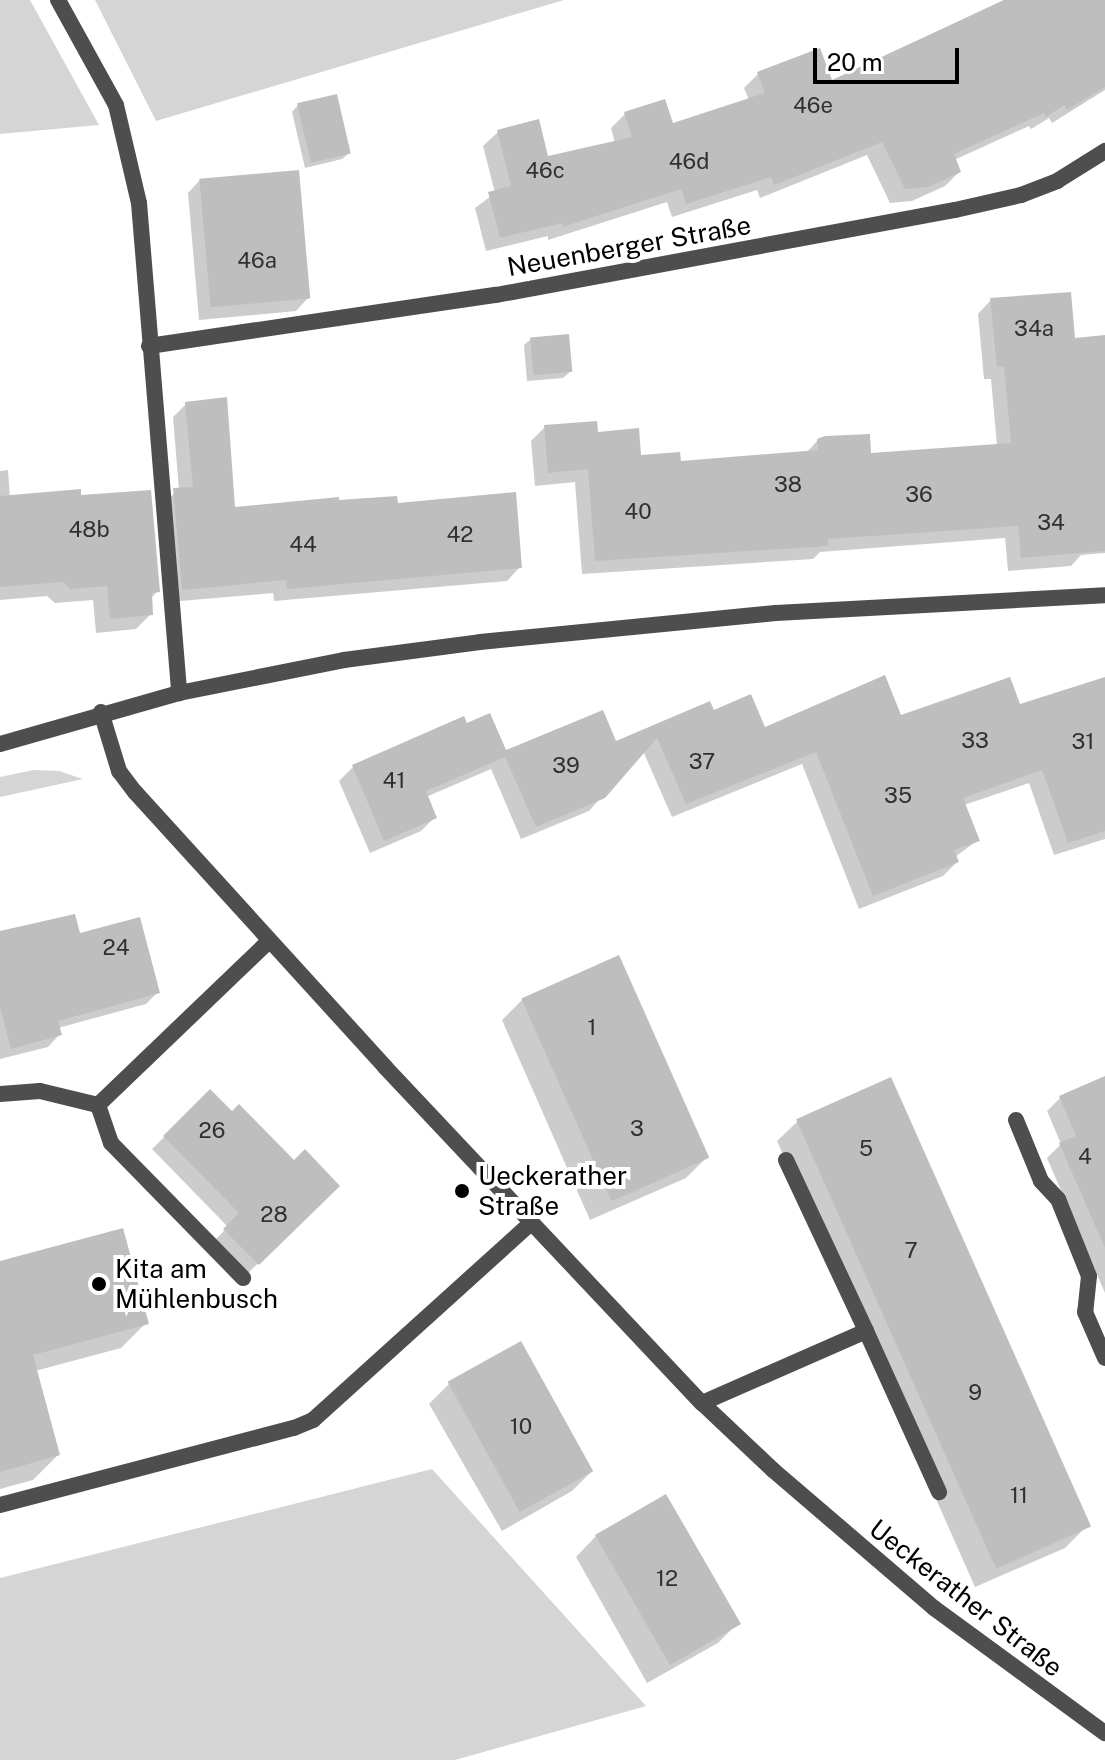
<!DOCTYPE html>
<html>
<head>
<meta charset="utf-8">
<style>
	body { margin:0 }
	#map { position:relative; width:1105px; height:1760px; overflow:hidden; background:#fff; font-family:"Public Sans",sans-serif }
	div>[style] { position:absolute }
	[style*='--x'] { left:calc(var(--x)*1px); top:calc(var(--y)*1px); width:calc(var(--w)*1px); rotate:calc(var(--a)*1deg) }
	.green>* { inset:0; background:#d5d5d5 }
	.shadow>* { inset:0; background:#0003 }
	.building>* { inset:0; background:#bebebe; transform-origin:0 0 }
	.service>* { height:16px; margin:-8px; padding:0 8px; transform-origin:8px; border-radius:8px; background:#4e4e4e }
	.minor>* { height:16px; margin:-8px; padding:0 8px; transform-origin:8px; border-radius:8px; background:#4e4e4e }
	.tertiary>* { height:16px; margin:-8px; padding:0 8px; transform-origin:8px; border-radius:8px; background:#4e4e4e }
	.dots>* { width:22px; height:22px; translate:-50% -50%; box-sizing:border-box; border:4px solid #fff; border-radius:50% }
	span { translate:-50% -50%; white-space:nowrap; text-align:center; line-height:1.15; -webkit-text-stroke:8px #fff; paint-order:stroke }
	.number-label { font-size:22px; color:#303030 }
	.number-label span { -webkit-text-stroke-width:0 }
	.street-label { font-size:26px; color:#000 }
	.poi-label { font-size:26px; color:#000 }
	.left { translate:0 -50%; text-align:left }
	.scale { position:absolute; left:813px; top:48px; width:146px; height:36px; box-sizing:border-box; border:4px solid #000; border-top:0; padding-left:10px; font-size:24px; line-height:28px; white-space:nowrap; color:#000; -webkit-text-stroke:6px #fff; paint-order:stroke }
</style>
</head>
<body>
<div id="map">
	<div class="green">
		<div style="clip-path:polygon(0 0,30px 0,99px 125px,0 134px)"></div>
		<div style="clip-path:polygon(95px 0,564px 0,156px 121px)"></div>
		<div style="clip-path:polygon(34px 770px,59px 771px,83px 779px,0 797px,0 777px)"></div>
		<div style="clip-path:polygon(432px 1469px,646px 1706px,455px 1760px,0 1760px,0 1578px)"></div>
	</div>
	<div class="shadow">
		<div style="clip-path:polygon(1004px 0,1105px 0,1105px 90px,1052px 123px,1049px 118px,1031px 129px,1029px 126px,954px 160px,959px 172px,945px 186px,912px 201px,890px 203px,867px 155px,760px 198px,757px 190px,672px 217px,667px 202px,548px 240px,548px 236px,486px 251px,475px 208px,495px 193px,483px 146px,498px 132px,547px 159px,615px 143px,611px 128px,625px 114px,671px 126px,749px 100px,744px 88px,758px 74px,831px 82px)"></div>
		<div style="clip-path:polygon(298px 105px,349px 153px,342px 159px,305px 168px,292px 112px)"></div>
		<div style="clip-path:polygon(200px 180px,308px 298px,296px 311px,199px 320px,188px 193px)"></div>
		<div style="clip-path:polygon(991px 300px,1073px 340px,1105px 337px,1105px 553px,1081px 555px,1071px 566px,1008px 571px,1005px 538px,820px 552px,813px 559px,582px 574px,575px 482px,535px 486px,531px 441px,545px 427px,596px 434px,640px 457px,679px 463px,806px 453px,818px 440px,869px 455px,997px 446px,991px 379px,984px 379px,978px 314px)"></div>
		<div style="clip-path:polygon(531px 339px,570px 372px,563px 378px,527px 381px,524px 345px)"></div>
		<div style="clip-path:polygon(186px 404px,233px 509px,337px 502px,396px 505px,520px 567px,507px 581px,274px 601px,273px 593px,169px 602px,161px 504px,179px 490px,173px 417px)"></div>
		<div style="clip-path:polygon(8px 470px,10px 497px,80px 498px,158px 591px,150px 599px,151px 614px,136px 629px,96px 633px,93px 600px,55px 603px,47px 596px,0 600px,0 471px)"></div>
		<div style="clip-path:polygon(1105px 679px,1105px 839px,1054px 855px,1029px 783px,964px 805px,978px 840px,955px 857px,957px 862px,943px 876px,859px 909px,802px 764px,672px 817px,643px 751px,589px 811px,521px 839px,491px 769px,426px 797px,435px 817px,421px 831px,370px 853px,339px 781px,353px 767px,463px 719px,466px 726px,505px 753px,615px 744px,713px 712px,764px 729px,1018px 706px)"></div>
		<div style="clip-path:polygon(0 933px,79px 936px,158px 992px,146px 1004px,58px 1028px,60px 1034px,48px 1047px,0 1059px)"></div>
		<div style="clip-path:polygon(522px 1000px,706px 1158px,686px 1178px,590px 1220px,502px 1020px)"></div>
		<div style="clip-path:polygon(1105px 1078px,1105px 1293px,1047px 1158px,1061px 1144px,1047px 1111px,1060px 1098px)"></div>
		<div style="clip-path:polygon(210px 1092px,232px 1114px,294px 1163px,338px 1186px,245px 1276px,212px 1243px,228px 1227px,152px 1149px)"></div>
		<div style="clip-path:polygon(798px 1121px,1086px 1527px,1065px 1548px,975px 1587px,777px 1141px)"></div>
		<div style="clip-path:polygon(0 1263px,146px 1323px,121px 1348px,35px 1371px,58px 1455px,33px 1480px,0 1489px)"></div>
		<div style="clip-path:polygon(449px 1384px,592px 1471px,572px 1491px,502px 1531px,429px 1404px)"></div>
		<div style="clip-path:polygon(596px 1536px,738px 1623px,718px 1643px,647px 1683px,576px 1557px)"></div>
	</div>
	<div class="building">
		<div style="clip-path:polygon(1004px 0,1105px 0,1105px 87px,1067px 110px,1064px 105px,1046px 117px,1044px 113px,954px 154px,961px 172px,928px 187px,905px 189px,882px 142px,774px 185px,771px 177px,686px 204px,681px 189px,562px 227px,562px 223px,500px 238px,488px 192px,511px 186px,497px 130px,539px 119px,548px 156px,632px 137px,624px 112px,665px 99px,673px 123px,765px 93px,757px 72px,820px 48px,832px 80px)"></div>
		<div style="left:337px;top:94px;width:61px;height:41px;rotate:77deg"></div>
		<div style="left:299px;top:170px;width:129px;height:100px;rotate:85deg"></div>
		<div style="clip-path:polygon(1071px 292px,1075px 338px,1105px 335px,1105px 551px,1021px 558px,1018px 526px,828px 539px,828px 546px,595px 561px,588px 469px,548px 473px,544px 425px,597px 421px,598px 432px,639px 428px,641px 455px,680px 452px,681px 461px,818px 450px,817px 439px,825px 436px,870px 434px,871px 453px,1011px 443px,1004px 366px,997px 367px,990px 298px)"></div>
		<div style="left:569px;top:334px;width:38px;height:39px;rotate:85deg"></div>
		<div style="clip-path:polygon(227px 397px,235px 507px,339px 497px,339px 500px,397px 496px,398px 503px,516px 492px,522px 568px,287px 589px,286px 580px,182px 590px,173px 488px,193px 487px,185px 402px)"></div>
		<div style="clip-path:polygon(81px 489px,81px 495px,151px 490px,160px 592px,152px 593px,153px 615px,110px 619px,107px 586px,70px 589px,63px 582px,0 587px,0 496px)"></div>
		<div style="clip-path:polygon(885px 675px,901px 715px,1010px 677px,1020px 704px,1105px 677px,1105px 831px,1068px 843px,1042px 770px,963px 798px,980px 841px,954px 850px,959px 862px,873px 896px,816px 752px,686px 804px,657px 738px,605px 798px,536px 827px,505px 757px,426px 791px,437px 818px,384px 841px,352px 765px,464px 716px,467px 723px,490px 713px,506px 750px,603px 710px,616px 741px,710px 701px,714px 710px,751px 694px,765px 727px)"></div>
		<div style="clip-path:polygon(75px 914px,80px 933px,140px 917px,160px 993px,58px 1021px,62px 1035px,11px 1049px,0 1007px,0 931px)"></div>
		<div style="left:619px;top:955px;width:222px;height:107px;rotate:66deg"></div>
		<div style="clip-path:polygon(1105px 1076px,1105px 1248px,1059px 1143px,1076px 1136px,1059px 1096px)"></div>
		<div style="left:891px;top:1077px;width:492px;height:104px;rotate:66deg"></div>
		<div style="clip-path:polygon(210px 1089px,232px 1111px,239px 1104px,294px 1160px,305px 1149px,340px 1186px,259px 1265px,223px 1229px,239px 1213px,163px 1136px)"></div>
		<div style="clip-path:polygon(123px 1228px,149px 1324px,33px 1355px,60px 1455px,0 1472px,0 1261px)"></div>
		<div style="left:521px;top:1341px;width:149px;height:84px;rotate:61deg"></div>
		<div style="left:666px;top:1494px;width:150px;height:82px;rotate:60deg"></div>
	</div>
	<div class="service">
		<div style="--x:786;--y:1160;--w:189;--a:64.9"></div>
		<div style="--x:702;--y:1403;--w:179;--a:-23.7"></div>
		<div style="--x:866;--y:1331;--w:177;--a:65.6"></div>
		<div style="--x:0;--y:1505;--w:304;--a:-14.7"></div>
		<div style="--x:294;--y:1428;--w:21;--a:-23"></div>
		<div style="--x:313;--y:1420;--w:294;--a:-42.1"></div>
	</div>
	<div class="minor">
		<div style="--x:58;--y:0;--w:120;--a:61.1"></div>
		<div style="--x:116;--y:105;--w:101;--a:76.8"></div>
		<div style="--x:139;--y:203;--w:492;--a:85.3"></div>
		<div style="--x:149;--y:346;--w:351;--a:-8.4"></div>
		<div style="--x:496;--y:295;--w:467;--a:-10.5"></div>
		<div style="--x:955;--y:210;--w:68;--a:-12.8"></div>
		<div style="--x:1021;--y:195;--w:39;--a:-21"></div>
		<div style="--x:1057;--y:181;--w:57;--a:-32"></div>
		<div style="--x:0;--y:1094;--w:40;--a:-4.3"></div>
		<div style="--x:40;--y:1091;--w:60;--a:13.6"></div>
		<div style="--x:98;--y:1105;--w:237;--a:-43.8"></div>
		<div style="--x:98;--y:1105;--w:40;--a:71.1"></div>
		<div style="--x:111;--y:1143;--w:189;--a:45.6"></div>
		<div style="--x:1016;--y:1120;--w:66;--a:67.7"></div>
		<div style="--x:1041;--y:1181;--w:25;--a:47"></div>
		<div style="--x:1058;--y:1199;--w:83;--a:68.1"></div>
		<div style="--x:1089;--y:1276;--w:36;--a:96"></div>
		<div style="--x:1085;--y:1312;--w:50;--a:66.5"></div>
	</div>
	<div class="tertiary">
		<div style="--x:101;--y:712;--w:62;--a:73"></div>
		<div style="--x:119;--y:771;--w:26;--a:53"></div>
		<div style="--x:135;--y:792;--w:372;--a:47.7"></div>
		<div style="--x:385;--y:1067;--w:462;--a:46.7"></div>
		<div style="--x:702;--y:1403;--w:98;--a:43.3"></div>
		<div style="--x:773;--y:1470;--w:212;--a:40.6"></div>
		<div style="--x:934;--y:1608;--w:212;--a:36.2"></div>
		<div style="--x:0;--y:744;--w:186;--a:-15.9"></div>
		<div style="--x:179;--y:693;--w:168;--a:-11.3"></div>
		<div style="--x:344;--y:660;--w:137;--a:-7.5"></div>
		<div style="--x:480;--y:642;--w:297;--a:-5.6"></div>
		<div style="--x:776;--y:613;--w:329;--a:-3.1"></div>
	</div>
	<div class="dots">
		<div style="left:462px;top:1191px;background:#000"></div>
		<div style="left:99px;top:1284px;background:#000"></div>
	</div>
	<div class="number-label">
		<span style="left:813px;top:106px">46e</span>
		<span style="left:689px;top:162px">46d</span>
		<span style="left:545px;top:171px">46c</span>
		<span style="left:257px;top:261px">46a</span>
		<span style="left:1034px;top:329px">34a</span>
		<span style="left:788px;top:485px">38</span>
		<span style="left:919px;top:495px">36</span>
		<span style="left:638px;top:512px">40</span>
		<span style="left:1051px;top:523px">34</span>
		<span style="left:89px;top:530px">48b</span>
		<span style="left:460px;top:535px">42</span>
		<span style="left:303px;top:545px">44</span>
		<span style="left:975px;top:741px">33</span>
		<span style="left:1083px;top:742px">31</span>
		<span style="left:702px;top:762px">37</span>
		<span style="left:566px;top:766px">39</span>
		<span style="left:394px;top:781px">41</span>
		<span style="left:898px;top:796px">35</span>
		<span style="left:116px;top:948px">24</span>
		<span style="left:592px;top:1028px">1</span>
		<span style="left:637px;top:1129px">3</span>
		<span style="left:212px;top:1131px">26</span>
		<span style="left:866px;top:1149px">5</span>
		<span style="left:1085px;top:1157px">4</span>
		<span style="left:274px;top:1215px">28</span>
		<span style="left:911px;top:1251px">7</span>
		<span style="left:975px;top:1393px">9</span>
		<span style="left:521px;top:1427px">10</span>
		<span style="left:1019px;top:1496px">11</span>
		<span style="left:667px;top:1579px">12</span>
	</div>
	<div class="street-label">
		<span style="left:629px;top:246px;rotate:-10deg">Neuenberger Straße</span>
		<span style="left:966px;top:1598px;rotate:38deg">Ueckerather Straße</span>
	</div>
	<div class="poi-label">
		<span class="left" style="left:478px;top:1191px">Ueckerather<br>Straße</span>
		<span class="left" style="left:115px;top:1284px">Kita am<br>Mühlenbusch</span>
	</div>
	<div class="scale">20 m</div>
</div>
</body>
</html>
